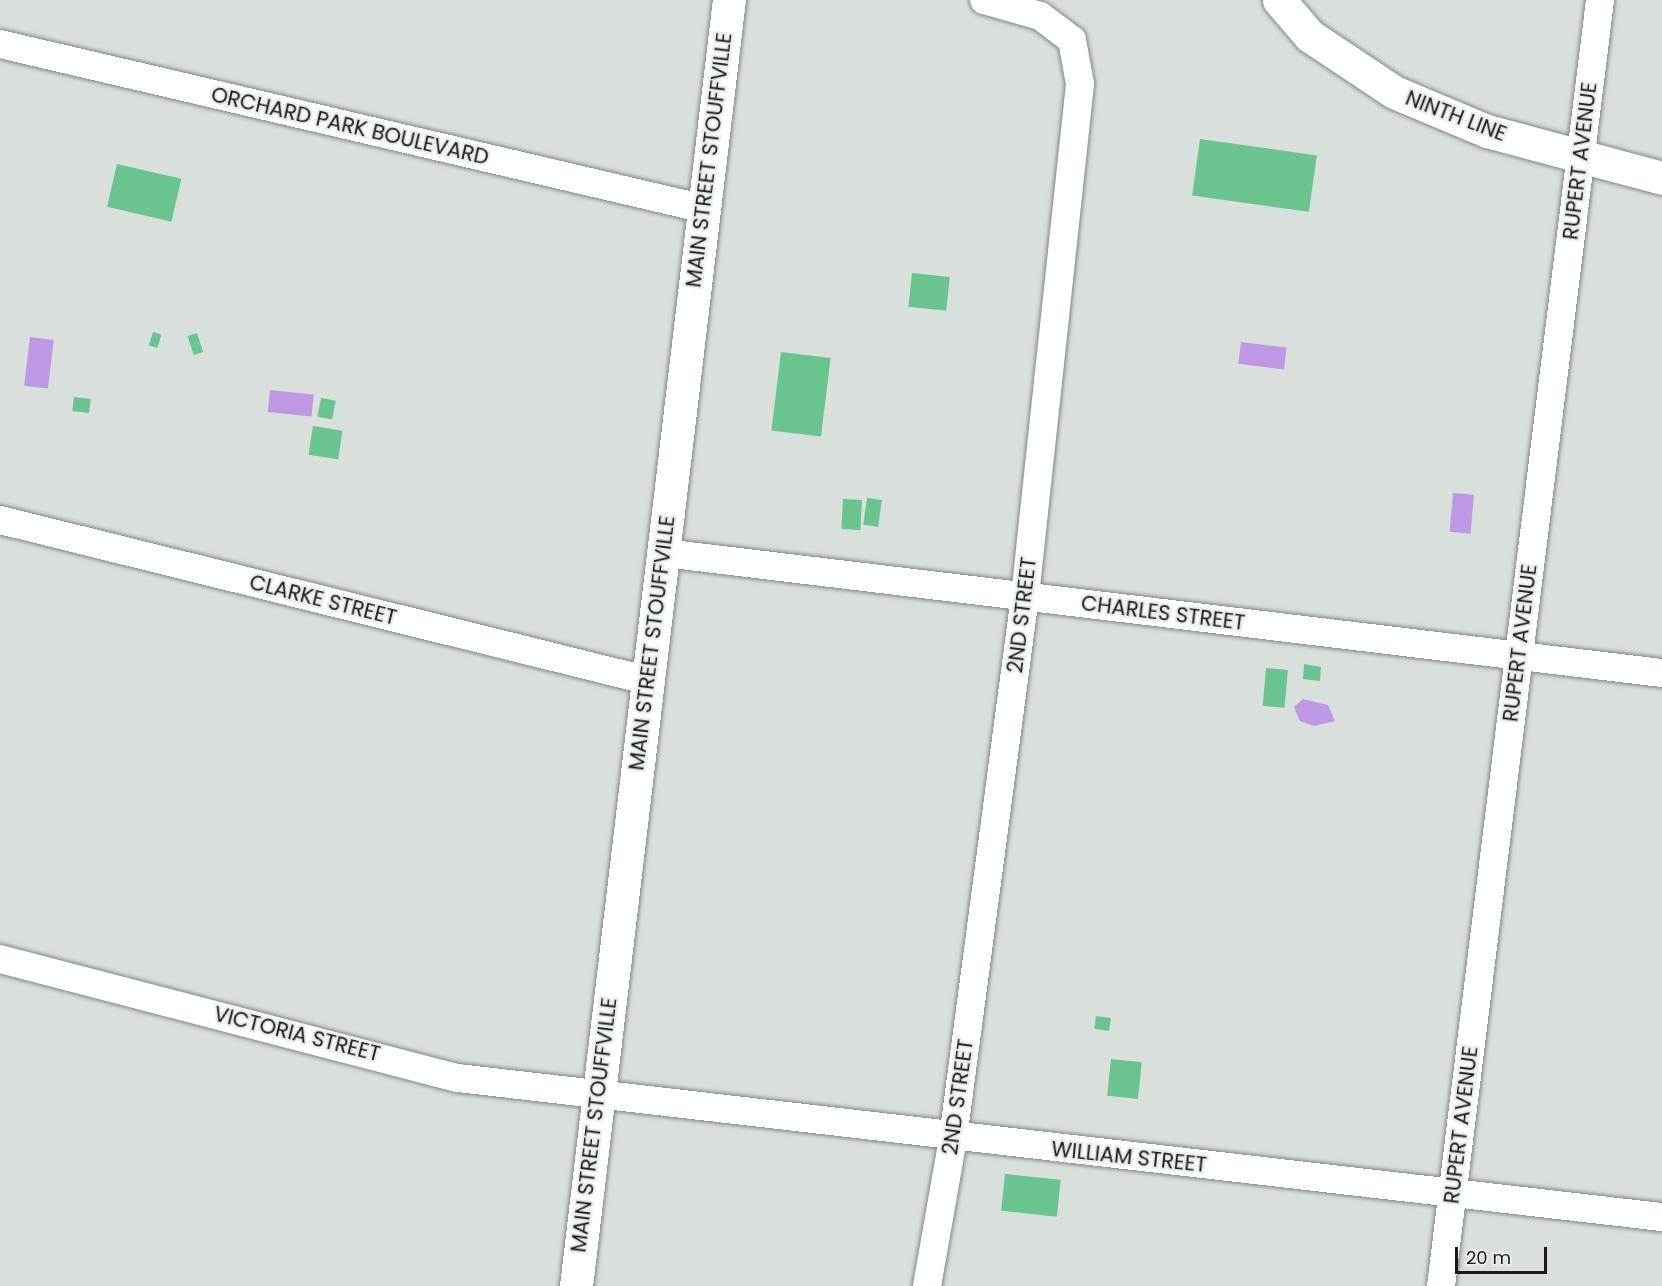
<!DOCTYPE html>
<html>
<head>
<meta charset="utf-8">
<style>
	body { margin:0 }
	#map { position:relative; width:1662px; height:1286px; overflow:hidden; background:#d9e0dc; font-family:Poppins,sans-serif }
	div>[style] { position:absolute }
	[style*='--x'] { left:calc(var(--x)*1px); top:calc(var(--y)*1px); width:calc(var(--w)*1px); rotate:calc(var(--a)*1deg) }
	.water>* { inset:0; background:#bf98e5; transform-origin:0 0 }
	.building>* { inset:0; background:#69c490; transform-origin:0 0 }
	.roads { filter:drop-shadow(0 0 2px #818783) drop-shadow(0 0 2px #818783) }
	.street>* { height:28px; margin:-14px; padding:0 14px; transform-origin:14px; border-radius:14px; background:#fff }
	.secondary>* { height:33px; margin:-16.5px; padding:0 16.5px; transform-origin:16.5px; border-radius:16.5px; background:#fff }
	span { translate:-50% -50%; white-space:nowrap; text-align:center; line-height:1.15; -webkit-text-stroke:4.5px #e7ede9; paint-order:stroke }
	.street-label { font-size:21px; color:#191b1a }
	.scale { position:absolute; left:1455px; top:1247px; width:92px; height:27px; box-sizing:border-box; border:3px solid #191b1a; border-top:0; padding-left:8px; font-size:18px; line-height:21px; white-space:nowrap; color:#191b1a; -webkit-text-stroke:4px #e7ede9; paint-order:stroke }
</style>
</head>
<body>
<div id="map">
	<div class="water">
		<div style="left:30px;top:337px;width:24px;height:49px;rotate:7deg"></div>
		<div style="left:1241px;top:342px;width:46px;height:22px;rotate:7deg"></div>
		<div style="left:270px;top:390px;width:44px;height:22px;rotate:6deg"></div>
		<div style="left:1453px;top:493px;width:21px;height:39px;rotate:5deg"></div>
		<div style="clip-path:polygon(1303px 699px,1328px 705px,1335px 721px,1314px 726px,1300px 721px,1294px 707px)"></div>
	</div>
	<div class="building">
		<div style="left:1200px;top:139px;width:118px;height:57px;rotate:8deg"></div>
		<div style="left:117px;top:164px;width:66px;height:44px;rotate:13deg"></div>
		<div style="left:912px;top:273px;width:38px;height:34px;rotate:6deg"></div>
		<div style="left:153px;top:332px;width:9px;height:14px;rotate:18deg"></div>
		<div style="left:197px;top:333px;width:20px;height:10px;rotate:72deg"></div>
		<div style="left:781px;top:352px;width:50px;height:79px;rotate:7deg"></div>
		<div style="left:74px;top:397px;width:17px;height:14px;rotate:7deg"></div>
		<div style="left:321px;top:398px;width:15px;height:19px;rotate:11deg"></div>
		<div style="left:313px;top:426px;width:30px;height:29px;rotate:9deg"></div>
		<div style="left:867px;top:498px;width:15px;height:27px;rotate:8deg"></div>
		<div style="left:843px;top:499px;width:19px;height:30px;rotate:3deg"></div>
		<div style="clip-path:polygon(1304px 664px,1321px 667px,1320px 681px,1303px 679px)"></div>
		<div style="left:1266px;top:668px;width:22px;height:38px;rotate:5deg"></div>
		<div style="left:1096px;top:1016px;width:15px;height:13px;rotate:8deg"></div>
		<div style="left:1111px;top:1059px;width:31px;height:37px;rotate:6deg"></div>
		<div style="left:1005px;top:1174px;width:56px;height:37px;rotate:6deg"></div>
	</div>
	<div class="roads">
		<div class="street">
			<div style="--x:0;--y:44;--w:720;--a:13.17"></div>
			<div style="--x:0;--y:520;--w:666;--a:13.91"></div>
			<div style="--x:664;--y:553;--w:1005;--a:6.86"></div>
			<div style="--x:0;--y:959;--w:473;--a:14.6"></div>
			<div style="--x:458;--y:1078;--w:1212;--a:6.59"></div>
			<div style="--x:927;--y:1286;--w:150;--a:-80"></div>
			<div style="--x:953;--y:1138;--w:547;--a:-82.43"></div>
			<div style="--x:1025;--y:596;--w:515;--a:-83.87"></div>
			<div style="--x:1080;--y:84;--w:45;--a:-100.3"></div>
			<div style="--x:1072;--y:40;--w:40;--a:-143"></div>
			<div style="--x:1040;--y:16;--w:58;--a:-164.1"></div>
			<div style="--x:1441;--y:1286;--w:1296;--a:-82.95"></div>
		</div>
		<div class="secondary">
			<div style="--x:1279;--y:0;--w:48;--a:49.3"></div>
			<div style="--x:1310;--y:36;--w:101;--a:33.7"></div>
			<div style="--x:1394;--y:92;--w:101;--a:22.8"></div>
			<div style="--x:1487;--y:131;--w:181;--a:15"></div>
			<div style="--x:576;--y:1286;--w:1295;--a:-83.22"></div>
		</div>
	</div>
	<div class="street-label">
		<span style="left:1456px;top:116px;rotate:21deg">NINTH LINE</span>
		<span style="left:350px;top:126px;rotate:13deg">ORCHARD PARK BOULEVARD</span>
		<span style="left:709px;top:160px;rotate:-83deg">MAIN STREET STOUFFVILLE</span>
		<span style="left:1580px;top:161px;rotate:-83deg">RUPERT AVENUE</span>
		<span style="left:323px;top:600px;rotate:14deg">CLARKE STREET</span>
		<span style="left:1163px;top:613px;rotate:7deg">CHARLES STREET</span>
		<span style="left:1022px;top:615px;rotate:-83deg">2ND STREET</span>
		<span style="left:652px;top:643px;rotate:-83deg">MAIN STREET STOUFFVILLE</span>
		<span style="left:1520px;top:643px;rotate:-83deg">RUPERT AVENUE</span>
		<span style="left:297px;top:1034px;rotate:14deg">VICTORIA STREET</span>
		<span style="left:958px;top:1097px;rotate:-82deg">2ND STREET</span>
		<span style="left:594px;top:1125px;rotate:-83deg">MAIN STREET STOUFFVILLE</span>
		<span style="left:1461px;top:1125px;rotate:-83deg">RUPERT AVENUE</span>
		<span style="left:1129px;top:1157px;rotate:6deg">WILLIAM STREET</span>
	</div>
	<div class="scale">20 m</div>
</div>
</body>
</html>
